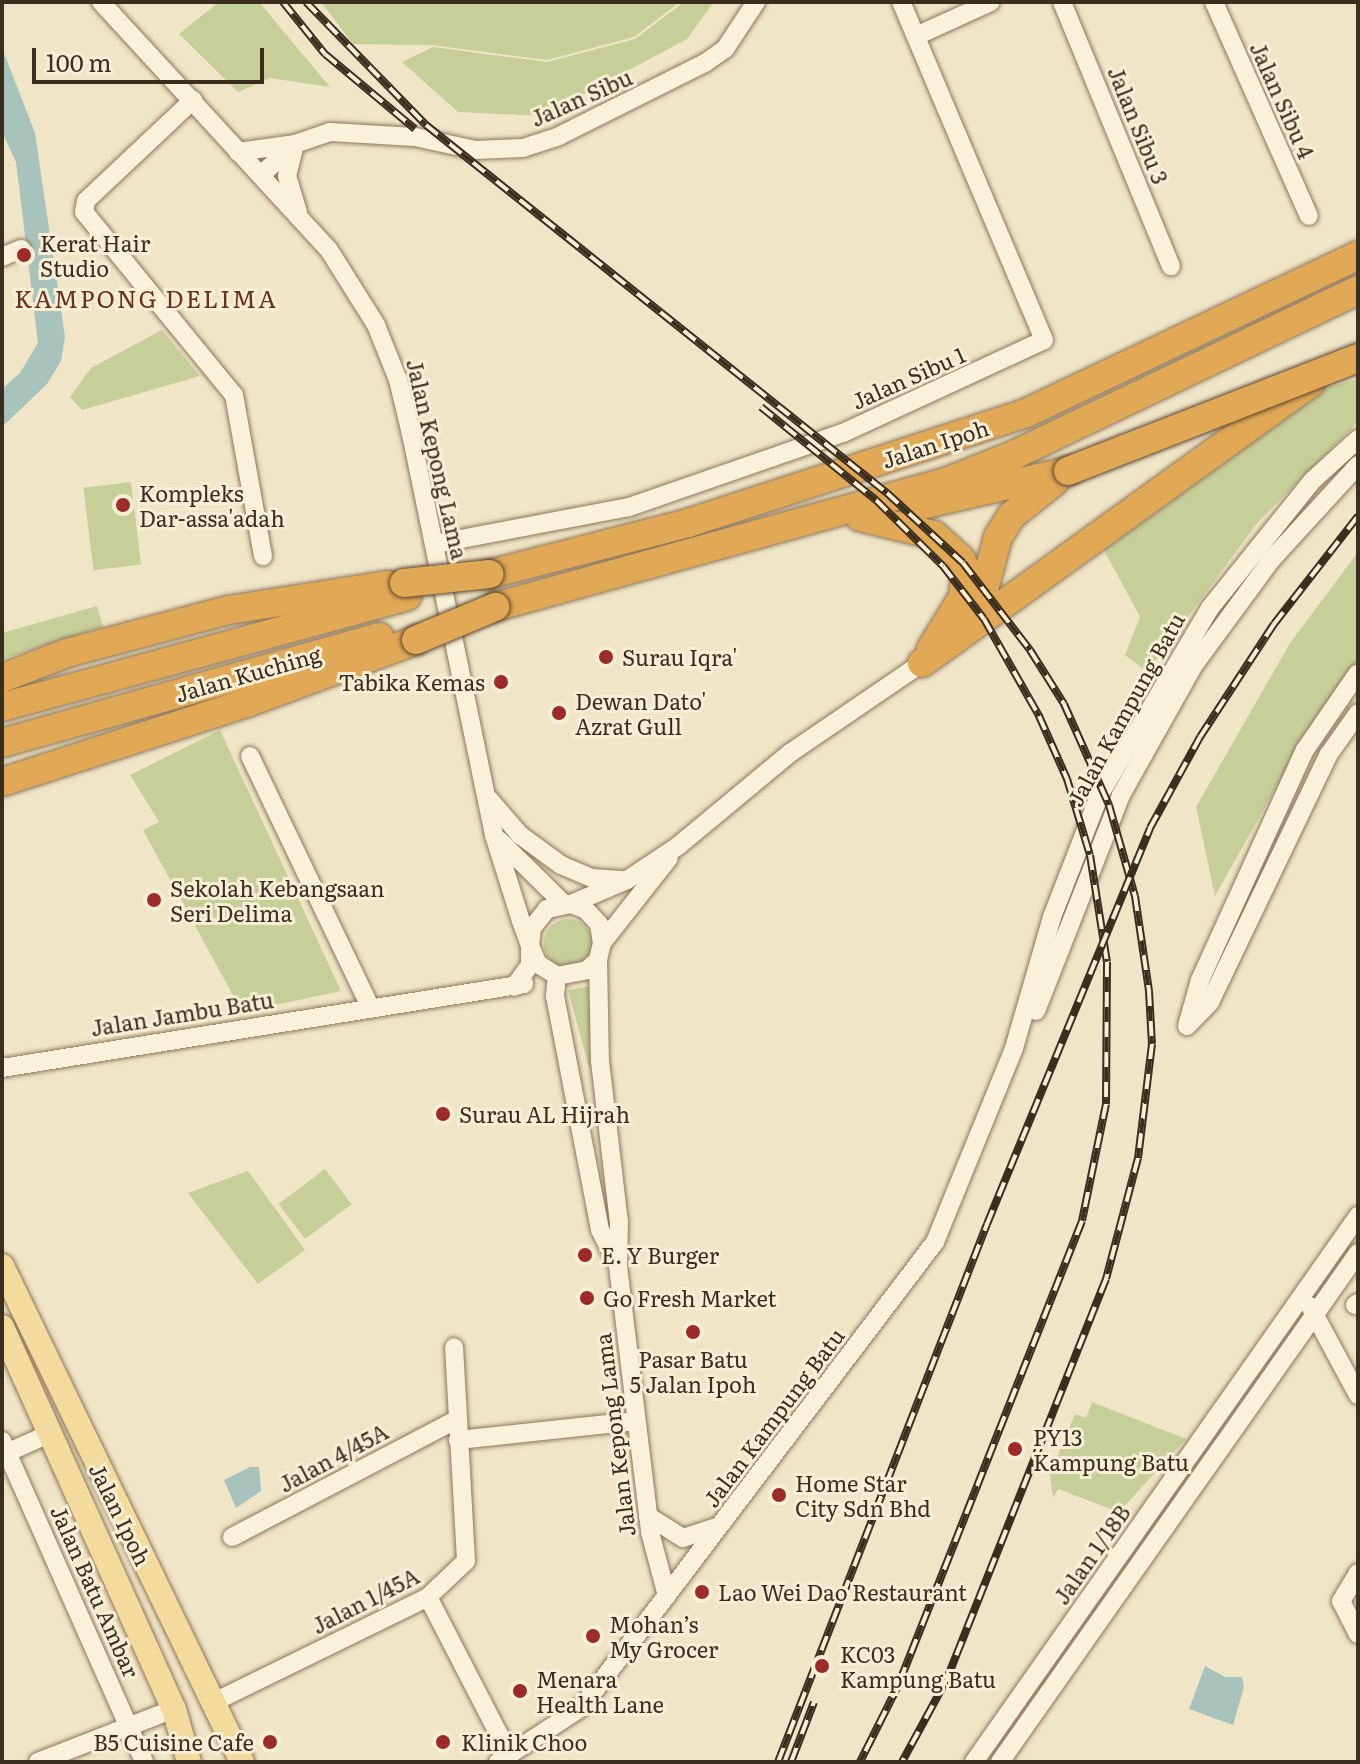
<!DOCTYPE html>
<html>
<head>
<meta charset="utf-8">
<style>
	body { margin:0 }
	#map { position:relative; width:1360px; height:1764px; overflow:hidden; background:#f0e5c6; font-family:Literata,serif }
	div>[style] { position:absolute }
	[style*='--x'] { left:calc(var(--x)*1px); top:calc(var(--y)*1px); width:calc(var(--w)*1px); rotate:calc(var(--a)*1deg) }
	.green>* { inset:0; background:#c7cf99; transform-origin:0 0 }
	.round { border-radius:50% }
	.water>* { inset:0; background:#a7c3bc }
	.roads { filter:drop-shadow(0 0 2px #8c765b) drop-shadow(0 0 2px #8c765b) }
	.minor>* { height:18px; margin:-9px; padding:0 9px; transform-origin:9px; border-radius:9px; background:#faf1da }
	.major>* { height:24px; margin:-12px; padding:0 12px; transform-origin:12px; border-radius:12px; background:#f3db9d }
	.highway>* { height:28px; margin:-14px; padding:0 14px; transform-origin:14px; border-radius:14px; background:#e1a855 }
	.rail>* { height:8px; margin-top:-4px; transform-origin:0; background:repeating-linear-gradient(90deg,#f7eed6 0 15px,#3c2e1f 0 30px); box-sizing:border-box; border-block:2px solid #3c2e1f }
	.bridges { filter:drop-shadow(0 0 2px #5a442f) drop-shadow(0 0 2px #5a442f) }
	.highway-bridge>* { height:28px; margin:-14px; padding:0 14px; transform-origin:14px; border-radius:14px; background:#e1a855 }
	.dots>* { width:22px; height:22px; translate:-50% -50%; box-sizing:border-box; border:4px solid #f7eed6; border-radius:50% }
	span { translate:-50% -50%; white-space:nowrap; text-align:center; line-height:1.15; -webkit-text-stroke:6px #f7eed6; paint-order:stroke }
	.street-label { font-size:22px; color:#3c2e1f }
	.poi-label { font-size:22px; color:#3c2e1f }
	.left { translate:0 -50%; text-align:left }
	.right { translate:-100% -50%; text-align:right }
	.neighbourhood-label { font-size:24px; color:#6a2f1d; letter-spacing:2px }
	.frame { position:absolute; inset:0; border:4px solid #3c2e1f; pointer-events:none }
	.scale { position:absolute; left:32px; top:48px; width:232px; height:36px; box-sizing:border-box; border:4px solid #3c2e1f; border-top:0; padding-left:10px; font-size:24px; line-height:28px; white-space:nowrap; color:#3c2e1f; -webkit-text-stroke:6px #f7eed6; paint-order:stroke }
</style>
</head>
<body>
<div id="map">
	<div class="green">
		<div style="clip-path:polygon(219px 2px,259px 2px,330px 87px,270px 78px,238px 92px,179px 34px)"></div>
		<div style="clip-path:polygon(321px 2px,680px 2px,634px 37px,547px 60px,432px 45px,353px 44px)"></div>
		<div style="clip-path:polygon(684px 2px,714px 2px,687px 39px,543px 116px,458px 112px,402px 62px,433px 47px,547px 62px,635px 39px)"></div>
		<div style="clip-path:polygon(162px 330px,200px 376px,82px 410px,70px 397px,91px 368px)"></div>
		<div style="clip-path:polygon(1358px 379px,1358px 422px,1258px 522px,1147px 672px,1125px 655px,1140px 617px,1104px 550px,1330px 387px)"></div>
		<div style="left:131px;top:482px;width:83px;height:48px;rotate:83deg"></div>
		<div style="clip-path:polygon(1358px 552px,1358px 662px,1300px 745px,1215px 896px,1196px 807px,1290px 643px)"></div>
		<div style="clip-path:polygon(97px 606px,103px 627px,2px 659px,2px 633px)"></div>
		<div style="clip-path:polygon(220px 730px,341px 991px,242px 1012px,143px 830px,159px 822px,130px 775px)"></div>
		<div class="round" style="left:544px;top:919px;width:48px;height:48px"></div>
		<div style="clip-path:polygon(592px 986px,592px 1067px,589px 1067px,568px 990px)"></div>
		<div style="left:325px;top:1169px;width:44px;height:58px;rotate:53deg"></div>
		<div style="clip-path:polygon(248px 1171px,305px 1250px,258px 1284px,188px 1193px)"></div>
		<div style="clip-path:polygon(1092px 1402px,1186px 1439px,1119px 1512px,1058px 1489px,1053px 1498px,1050px 1475px,1075px 1414px,1086px 1418px)"></div>
	</div>
	<div class="water">
		<div style="clip-path:polygon(2px 48px,35px 133px,65px 337px,61px 361px,47px 384px,2px 427px,2px 389px,20px 373px,38px 343px,16px 162px,2px 132px)"></div>
		<div style="clip-path:polygon(250px 1467px,259px 1467px,261px 1491px,236px 1508px,224px 1480px)"></div>
		<div style="clip-path:polygon(1205px 1666px,1225px 1677px,1242px 1677px,1244px 1687px,1233px 1725px,1189px 1709px)"></div>
	</div>
	<div class="roads">
		<div class="minor">
			<div style="--x:101;--y:2;--w:337;--a:47.4"></div>
			<div style="--x:329;--y:250;--w:89;--a:57.9"></div>
			<div style="--x:376;--y:325;--w:59;--a:68.2"></div>
			<div style="--x:398;--y:380;--w:56;--a:76.5"></div>
			<div style="--x:411;--y:434;--w:409;--a:78.3"></div>
			<div style="--x:494;--y:835;--w:90;--a:72.6"></div>
			<div style="--x:521;--y:921;--w:27;--a:70"></div>
			<div style="--x:530;--y:946;--w:20;--a:66"></div>
			<div style="--x:538;--y:964;--w:22;--a:32"></div>
			<div style="--x:557;--y:976;--w:31;--a:-11"></div>
			<div style="--x:587;--y:970;--w:15;--a:-42"></div>
			<div style="--x:598;--y:960;--w:17;--a:-77"></div>
			<div style="--x:602;--y:943;--w:19;--a:-99"></div>
			<div style="--x:599;--y:924;--w:19;--a:-133"></div>
			<div style="--x:586;--y:910;--w:16;--a:-158"></div>
			<div style="--x:571;--y:904;--w:25;--a:168"></div>
			<div style="--x:547;--y:909;--w:24;--a:128"></div>
			<div style="--x:532;--y:928;--w:18;--a:96"></div>
			<div style="--x:530;--y:946;--w:19;--a:90"></div>
			<div style="--x:530;--y:965;--w:27;--a:126"></div>
			<div style="--x:1062;--y:2;--w:286;--a:67.6"></div>
			<div style="--x:1214;--y:2;--w:234;--a:66.1"></div>
			<div style="--x:916;--y:36;--w:82;--a:-24.4"></div>
			<div style="--x:193;--y:100;--w:147;--a:136.7"></div>
			<div style="--x:86;--y:201;--w:11;--a:100"></div>
			<div style="--x:84;--y:212;--w:237;--a:50.7"></div>
			<div style="--x:234;--y:395;--w:164;--a:79.8"></div>
			<div style="--x:295;--y:144;--w:33;--a:104"></div>
			<div style="--x:287;--y:176;--w:38;--a:73"></div>
			<div style="--x:238;--y:152;--w:58;--a:-8"></div>
			<div style="--x:261;--y:175;--w:46;--a:-42.4"></div>
			<div style="--x:295;--y:144;--w:37;--a:-19"></div>
			<div style="--x:330;--y:132;--w:85;--a:3.4"></div>
			<div style="--x:415;--y:137;--w:61;--a:12.2"></div>
			<div style="--x:475;--y:150;--w:48;--a:-2.4"></div>
			<div style="--x:523;--y:148;--w:38;--a:-18"></div>
			<div style="--x:559;--y:136;--w:163;--a:-26.6"></div>
			<div style="--x:705;--y:63;--w:24;--a:-35"></div>
			<div style="--x:725;--y:49;--w:56;--a:-56.6"></div>
			<div style="--x:2;--y:257;--w:21;--a:-23"></div>
			<div style="--x:435;--y:544;--w:197;--a:-10.8"></div>
			<div style="--x:629;--y:507;--w:226;--a:-19.1"></div>
			<div style="--x:843;--y:433;--w:221;--a:-24.8"></div>
			<div style="--x:1044;--y:340;--w:367;--a:-112.9"></div>
			<div style="--x:250;--y:756;--w:278;--a:64.4"></div>
			<div style="--x:489;--y:799;--w:48;--a:49.3"></div>
			<div style="--x:520;--y:835;--w:51;--a:36.2"></div>
			<div style="--x:561;--y:865;--w:34;--a:23"></div>
			<div style="--x:592;--y:878;--w:30;--a:4"></div>
			<div style="--x:499;--y:840;--w:91;--a:44.6"></div>
			<div style="--x:571;--y:904;--w:61;--a:-23.2"></div>
			<div style="--x:627;--y:880;--w:61;--a:-33.7"></div>
			<div style="--x:678;--y:846;--w:146;--a:-39.7"></div>
			<div style="--x:790;--y:753;--w:160;--a:-34.3"></div>
			<div style="--x:602;--y:943;--w:108;--a:-51.8"></div>
			<div style="--x:598;--y:960;--w:101;--a:88.9"></div>
			<div style="--x:600;--y:1061;--w:162;--a:83.3"></div>
			<div style="--x:619;--y:1222;--w:44;--a:91.3"></div>
			<div style="--x:618;--y:1266;--w:268;--a:83.1"></div>
			<div style="--x:650;--y:1532;--w:66;--a:75.1"></div>
			<div style="--x:557;--y:976;--w:20;--a:96"></div>
			<div style="--x:555;--y:996;--w:238;--a:79.1"></div>
			<div style="--x:600;--y:1230;--w:37;--a:63"></div>
			<div style="--x:1036;--y:1011;--w:232;--a:-68.5"></div>
			<div style="--x:1121;--y:795;--w:149;--a:-60.7"></div>
			<div style="--x:1194;--y:665;--w:130;--a:-53.7"></div>
			<div style="--x:1271;--y:560;--w:129;--a:-47.5"></div>
			<div style="--x:1189;--y:1024;--w:30;--a:-46"></div>
			<div style="--x:1210;--y:1002;--w:275;--a:-64.4"></div>
			<div style="--x:1329;--y:754;--w:50;--a:-54.7"></div>
			<div style="--x:1187;--y:1026;--w:48;--a:-74.2"></div>
			<div style="--x:1200;--y:980;--w:253;--a:-65.5"></div>
			<div style="--x:1305;--y:750;--w:93;--a:-55.5"></div>
			<div style="--x:2;--y:1068;--w:529;--a:-9.14"></div>
			<div style="--x:1355;--y:1305;--w:4;--a:-34"></div>
			<div style="--x:1310;--y:1306;--w:101;--a:61.7"></div>
			<div style="--x:458;--y:1440;--w:179;--a:-6.1"></div>
			<div style="--x:2;--y:1441;--w:351;--a:66.1"></div>
			<div style="--x:2;--y:1455;--w:54;--a:-24.2"></div>
			<div style="--x:648;--y:1516;--w:41;--a:32.2"></div>
			<div style="--x:683;--y:1538;--w:35;--a:-18"></div>
			<div style="--x:232;--y:1537;--w:253;--a:-27.6"></div>
			<div style="--x:1358;--y:1573;--w:33;--a:121"></div>
			<div style="--x:1341;--y:1601;--w:37;--a:63"></div>
			<div style="--x:428;--y:1597;--w:179;--a:62.7"></div>
			<div style="--x:214;--y:1702;--w:238;--a:-26.1"></div>
			<div style="--x:428;--y:1597;--w:52;--a:-43.5"></div>
			<div style="--x:466;--y:1561;--w:214;--a:-93.2"></div>
			<div style="--x:38;--y:1762;--w:146;--a:-21.3"></div>
			<div style="--x:498;--y:1762;--w:100;--a:-33.2"></div>
			<div style="--x:582;--y:1707;--w:584;--a:-52.8"></div>
			<div style="--x:935;--y:1242;--w:209;--a:-67.8"></div>
			<div style="--x:1014;--y:1048;--w:136;--a:-73.8"></div>
			<div style="--x:1052;--y:917;--w:132;--a:-68.7"></div>
			<div style="--x:1100;--y:794;--w:216;--a:-59.4"></div>
			<div style="--x:1210;--y:608;--w:164;--a:-51.2"></div>
			<div style="--x:1313;--y:480;--w:61;--a:-42.3"></div>
			<div style="--x:974;--y:1762;--w:668;--a:-54.88"></div>
			<div style="--x:1000;--y:1762;--w:622;--a:-54.88"></div>
		</div>
		<div class="major">
			<div style="--x:2;--y:1266;--w:551;--a:64.18"></div>
			<div style="--x:2;--y:1327;--w:419;--a:65.8"></div>
			<div style="--x:174;--y:1709;--w:55;--a:74.2"></div>
		</div>
		<div class="highway">
			<div style="--x:921;--y:505;--w:151;--a:-13"></div>
			<div style="--x:860;--y:517;--w:76;--a:13.7"></div>
			<div style="--x:934;--y:535;--w:36;--a:42"></div>
			<div style="--x:961;--y:559;--w:13;--a:67"></div>
			<div style="--x:966;--y:571;--w:26;--a:97"></div>
			<div style="--x:963;--y:597;--w:61;--a:121.6"></div>
			<div style="--x:490;--y:574;--w:204;--a:-14.4"></div>
			<div style="--x:688;--y:523;--w:355;--a:-18"></div>
			<div style="--x:1026;--y:413;--w:368;--a:-25.4"></div>
			<div style="--x:495;--y:607;--w:465;--a:-15.5"></div>
			<div style="--x:943;--y:483;--w:76;--a:-21.5"></div>
			<div style="--x:1014;--y:455;--w:382;--a:-25.6"></div>
			<div style="--x:970;--y:625;--w:11;--a:-52"></div>
			<div style="--x:977;--y:616;--w:82;--a:-75.1"></div>
			<div style="--x:998;--y:537;--w:25;--a:-58"></div>
			<div style="--x:1011;--y:516;--w:56;--a:-38.5"></div>
			<div style="--x:922;--y:663;--w:480;--a:-35.8"></div>
			<div style="--x:2;--y:678;--w:70;--a:-21"></div>
			<div style="--x:67;--y:653;--w:168;--a:-14.9"></div>
			<div style="--x:229;--y:610;--w:162;--a:-8.9"></div>
			<div style="--x:2;--y:707;--w:420;--a:-15.3"></div>
			<div style="--x:2;--y:743;--w:392;--a:-15.7"></div>
			<div style="--x:2;--y:782;--w:257;--a:-17.9"></div>
			<div style="--x:247;--y:703;--w:180;--a:-20.4"></div>
		</div>
	</div>
	<div class="rail">
		<div style="--x:283;--y:2;--w:67;--a:51.1"></div>
		<div style="--x:325;--y:54;--w:117;--a:39.8"></div>
		<div style="--x:306;--y:2;--w:172;--a:45.7"></div>
		<div style="--x:426;--y:125;--w:590;--a:38.6"></div>
		<div style="--x:887;--y:493;--w:103;--a:42.6"></div>
		<div style="--x:963;--y:563;--w:110;--a:52.4"></div>
		<div style="--x:1030;--y:650;--w:64;--a:57.8"></div>
		<div style="--x:1064;--y:704;--w:111;--a:66"></div>
		<div style="--x:1109;--y:805;--w:95;--a:74.1"></div>
		<div style="--x:1135;--y:896;--w:96;--a:81.6"></div>
		<div style="--x:1149;--y:991;--w:53;--a:86.8"></div>
		<div style="--x:1152;--y:1044;--w:115;--a:97"></div>
		<div style="--x:1138;--y:1158;--w:125;--a:104.8"></div>
		<div style="--x:1106;--y:1279;--w:430;--a:111.7"></div>
		<div style="--x:947;--y:1679;--w:94;--a:118.5"></div>
		<div style="--x:761;--y:407;--w:148;--a:39"></div>
		<div style="--x:876;--y:500;--w:94;--a:44.6"></div>
		<div style="--x:943;--y:566;--w:67;--a:52.3"></div>
		<div style="--x:984;--y:619;--w:112;--a:60.4"></div>
		<div style="--x:1039;--y:716;--w:69;--a:66"></div>
		<div style="--x:1067;--y:779;--w:79;--a:73.2"></div>
		<div style="--x:1090;--y:855;--w:108;--a:81"></div>
		<div style="--x:1107;--y:962;--w:142;--a:90.4"></div>
		<div style="--x:1106;--y:1104;--w:119;--a:101.6"></div>
		<div style="--x:1082;--y:1221;--w:498;--a:111.6"></div>
		<div style="--x:899;--y:1684;--w:87;--a:116.6"></div>
		<div style="--x:778;--y:1762;--w:577;--a:-68.77"></div>
		<div style="--x:987;--y:1224;--w:428;--a:-67.6"></div>
		<div style="--x:1150;--y:828;--w:104;--a:-61.2"></div>
		<div style="--x:1200;--y:737;--w:135;--a:-56.8"></div>
		<div style="--x:1274;--y:624;--w:137;--a:-52.1"></div>
		<div style="--x:791;--y:1762;--w:64;--a:-69"></div>
	</div>
	<div class="bridges">
		<div class="highway-bridge">
			<div style="--x:1068;--y:471;--w:311;--a:-21.3"></div>
			<div style="--x:404;--y:583;--w:86;--a:-6"></div>
			<div style="--x:416;--y:640;--w:86;--a:-22.7"></div>
		</div>
	</div>
	<div class="dots">
		<div style="left:24px;top:255px;background:#9d2c29"></div>
		<div style="left:123px;top:505px;background:#9d2c29"></div>
		<div style="left:606px;top:657px;background:#9d2c29"></div>
		<div style="left:501px;top:682px;background:#9d2c29"></div>
		<div style="left:559px;top:713px;background:#9d2c29"></div>
		<div style="left:154px;top:900px;background:#9d2c29"></div>
		<div style="left:443px;top:1114px;background:#9d2c29"></div>
		<div style="left:585px;top:1255px;background:#9d2c29"></div>
		<div style="left:587px;top:1298px;background:#9d2c29"></div>
		<div style="left:693px;top:1332px;background:#9d2c29"></div>
		<div style="left:1015px;top:1449px;background:#9d2c29"></div>
		<div style="left:779px;top:1495px;background:#9d2c29"></div>
		<div style="left:702px;top:1592px;background:#9d2c29"></div>
		<div style="left:593px;top:1636px;background:#9d2c29"></div>
		<div style="left:822px;top:1666px;background:#9d2c29"></div>
		<div style="left:520px;top:1691px;background:#9d2c29"></div>
		<div style="left:270px;top:1742px;background:#9d2c29"></div>
		<div style="left:443px;top:1742px;background:#9d2c29"></div>
	</div>
	<div class="street-label">
		<span style="left:581px;top:97px;rotate:-24deg">Jalan Sibu</span>
		<span style="left:1283px;top:100px;rotate:66deg">Jalan Sibu 4</span>
		<span style="left:1139px;top:125px;rotate:68deg">Jalan Sibu 3</span>
		<span style="left:908px;top:377px;rotate:-24deg">Jalan Sibu 1</span>
		<span style="left:935px;top:443px;rotate:-18deg">Jalan Ipoh</span>
		<span style="left:438px;top:459px;rotate:77deg">Jalan Kepong Lama</span>
		<span style="left:248px;top:673px;rotate:-16deg">Jalan Kuching</span>
		<span style="left:1125px;top:709px;rotate:-61deg">Jalan Kampung Batu</span>
		<span style="left:182px;top:1013px;rotate:-9deg">Jalan Jambu Batu</span>
		<span style="left:773px;top:1417px;rotate:-53deg">Jalan Kampung Batu</span>
		<span style="left:614px;top:1435px;rotate:-97deg">Jalan Kepong Lama</span>
		<span style="left:333px;top:1457px;rotate:-28deg">Jalan 4/45A</span>
		<span style="left:121px;top:1514px;rotate:64deg">Jalan Ipoh</span>
		<span style="left:1091px;top:1554px;rotate:-55deg">Jalan 1/18B</span>
		<span style="left:96px;top:1591px;rotate:66deg">Jalan Batu Ambar</span>
		<span style="left:365px;top:1600px;rotate:-27deg">Jalan 1/45A</span>
	</div>
	<div class="poi-label">
		<span class="left" style="left:40px;top:255px">Kerat Hair<br>Studio</span>
		<span class="left" style="left:139px;top:505px">Kompleks<br>Dar-assa'adah</span>
		<span class="left" style="left:622px;top:657px">Surau Iqra'</span>
		<span class="right" style="left:485px;top:682px">Tabika Kemas</span>
		<span class="left" style="left:575px;top:713px">Dewan Dato'<br>Azrat Gull</span>
		<span class="left" style="left:170px;top:900px">Sekolah Kebangsaan<br>Seri Delima</span>
		<span class="left" style="left:459px;top:1114px">Surau AL Hijrah</span>
		<span class="left" style="left:601px;top:1255px">E. Y Burger</span>
		<span class="left" style="left:603px;top:1298px">Go Fresh Market</span>
		<span style="left:693px;top:1371px">Pasar Batu<br>5 Jalan Ipoh</span>
		<span class="left" style="left:1033px;top:1449px">PY13<br>Kampung Batu</span>
		<span class="left" style="left:795px;top:1495px">Home Star<br>City Sdn Bhd</span>
		<span class="left" style="left:718px;top:1592px">Lao Wei Dao Restaurant</span>
		<span class="left" style="left:609px;top:1636px">Mohan’s<br>My Grocer</span>
		<span class="left" style="left:840px;top:1666px">KC03<br>Kampung Batu</span>
		<span class="left" style="left:536px;top:1691px">Menara<br>Health Lane</span>
		<span class="right" style="left:254px;top:1742px">B5 Cuisine Cafe</span>
		<span class="left" style="left:461px;top:1742px">Klinik Choo</span>
	</div>
	<div class="neighbourhood-label">
		<span style="left:146px;top:298px">KAMPONG DELIMA</span>
	</div>
	<div class="frame"></div>
	<div class="scale">100 m</div>
</div>
</body>
</html>
